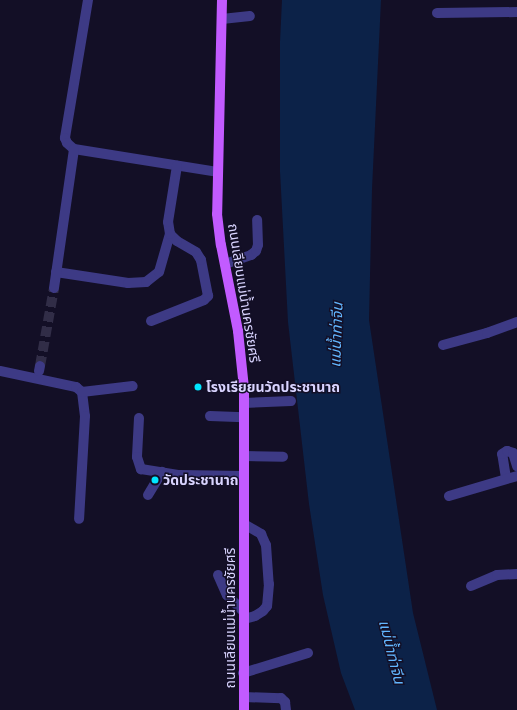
<!DOCTYPE html>
<html>
<head>
<meta charset="utf-8">
<style>
	body { margin:0 }
	#map { position:relative; width:517px; height:710px; overflow:hidden; background:#130f26; font-family:"Work Sans","Noto Sans Thai",sans-serif }
	div>[style] { position:absolute }
	[style*='--x'] { left:calc(var(--x)*1px); top:calc(var(--y)*1px); width:calc(var(--w)*1px); rotate:calc(var(--a)*1deg) }
	.water>* { inset:0; background:#0c2248 }
	.minor-tunnel>* { height:10px; margin-top:-5px; transform-origin:0; background:repeating-linear-gradient(90deg,#312d47 0 10px,transparent 0 15px) }
	.minor>* { height:10px; margin:-5px; padding:0 5px; transform-origin:5px; border-radius:5px; background:#3d3a85 }
	.major>* { height:10px; margin:-5px; padding:0 5px; transform-origin:5px; border-radius:5px; background:#c25bff }
	.dots>* { width:11px; height:11px; translate:-50% -50%; box-sizing:border-box; border:2px solid #130f26; border-radius:50% }
	span { translate:-50% -50%; white-space:nowrap; text-align:center; line-height:1.15; -webkit-text-stroke:3px #130f26; paint-order:stroke }
	.street-label { font-size:14px; color:#d9d4ff }
	.poi-label { font-size:14px; color:#d9d4ff; font-weight:700 }
	.left { translate:0 -50%; text-align:left }
	.water-label { font-size:15px; color:#62b6ff; font-style:italic }
</style>
</head>
<body>
<div id="map">
	<div class="water">
		<div style="clip-path:polygon(282px 0,381px 0,372px 189px,369px 320px,413px 613px,437px 710px,355px 710px,341px 673px,323px 595px,309px 504px,288px 322px,280px 171px,280px 42px)"></div>
	</div>
	<div class="minor-tunnel">
		<div style="--x:40;--y:366;--w:79;--a:-79.8"></div>
	</div>
	<div class="minor">
		<div style="--x:88;--y:0;--w:140;--a:99.5"></div>
		<div style="--x:65;--y:138;--w:5;--a:68"></div>
		<div style="--x:67;--y:143;--w:9;--a:41"></div>
		<div style="--x:74;--y:149;--w:145;--a:9.1"></div>
		<div style="--x:437;--y:13;--w:80;--a:-0.7"></div>
		<div style="--x:222;--y:19;--w:28;--a:-6"></div>
		<div style="--x:225;--y:264;--w:28;--a:-19"></div>
		<div style="--x:251;--y:255;--w:6;--a:-39"></div>
		<div style="--x:256;--y:251;--w:6;--a:-72"></div>
		<div style="--x:258;--y:245;--w:25;--a:-92"></div>
		<div style="--x:56;--y:272;--w:73;--a:8.7"></div>
		<div style="--x:128;--y:283;--w:18;--a:-3"></div>
		<div style="--x:146;--y:282;--w:16;--a:-38"></div>
		<div style="--x:159;--y:272;--w:40;--a:-74"></div>
		<div style="--x:54;--y:288;--w:140;--a:-81.8"></div>
		<div style="--x:151;--y:321;--w:57;--a:-21.6"></div>
		<div style="--x:204;--y:300;--w:6;--a:-45"></div>
		<div style="--x:208;--y:296;--w:37;--a:-101"></div>
		<div style="--x:201;--y:260;--w:9;--a:-122"></div>
		<div style="--x:196;--y:252;--w:22;--a:-150"></div>
		<div style="--x:177;--y:241;--w:10;--a:-135"></div>
		<div style="--x:170;--y:234;--w:12;--a:-99"></div>
		<div style="--x:168;--y:222;--w:57;--a:-80.9"></div>
		<div style="--x:443;--y:345;--w:46;--a:-15.3"></div>
		<div style="--x:487;--y:333;--w:32;--a:-20"></div>
		<div style="--x:0;--y:371;--w:78;--a:11.9"></div>
		<div style="--x:76;--y:387;--w:8;--a:40"></div>
		<div style="--x:82;--y:392;--w:24;--a:83"></div>
		<div style="--x:85;--y:416;--w:103;--a:93.3"></div>
		<div style="--x:39;--y:371;--w:5;--a:-79"></div>
		<div style="--x:82;--y:392;--w:51;--a:-6.7"></div>
		<div style="--x:244;--y:403;--w:47;--a:-2.4"></div>
		<div style="--x:210;--y:416;--w:34;--a:2"></div>
		<div style="--x:139;--y:418;--w:39;--a:93"></div>
		<div style="--x:137;--y:457;--w:13;--a:72"></div>
		<div style="--x:141;--y:469;--w:39;--a:9"></div>
		<div style="--x:180;--y:475;--w:64;--a:0.9"></div>
		<div style="--x:244;--y:456;--w:39;--a:1"></div>
		<div style="--x:506;--y:478;--w:24;--a:-99"></div>
		<div style="--x:502;--y:454;--w:6;--a:-31"></div>
		<div style="--x:507;--y:451;--w:6;--a:18"></div>
		<div style="--x:513;--y:453;--w:14;--a:73"></div>
		<div style="--x:148;--y:495;--w:27;--a:-59"></div>
		<div style="--x:449;--y:496;--w:71;--a:-16.4"></div>
		<div style="--x:244;--y:524;--w:20;--a:30"></div>
		<div style="--x:261;--y:534;--w:12;--a:66"></div>
		<div style="--x:266;--y:545;--w:39;--a:86"></div>
		<div style="--x:269;--y:584;--w:22;--a:95"></div>
		<div style="--x:267;--y:606;--w:6;--a:129"></div>
		<div style="--x:263;--y:611;--w:9;--a:148"></div>
		<div style="--x:255;--y:616;--w:11;--a:165"></div>
		<div style="--x:218;--y:575;--w:22;--a:66"></div>
		<div style="--x:227;--y:595;--w:24;--a:45"></div>
		<div style="--x:471;--y:586;--w:28;--a:-23"></div>
		<div style="--x:497;--y:575;--w:20;--a:-3"></div>
		<div style="--x:243;--y:673;--w:68;--a:-17.1"></div>
		<div style="--x:244;--y:697;--w:37;--a:2"></div>
		<div style="--x:281;--y:698;--w:6;--a:45"></div>
		<div style="--x:285;--y:702;--w:8;--a:83"></div>
	</div>
	<div class="major">
		<div style="--x:222;--y:0;--w:214;--a:91.3"></div>
		<div style="--x:217;--y:214;--w:31;--a:83"></div>
		<div style="--x:221;--y:245;--w:88;--a:78.8"></div>
		<div style="--x:238;--y:331;--w:57;--a:84"></div>
		<div style="--x:244;--y:388;--w:322;--a:90"></div>
	</div>
	<div class="dots">
		<div style="left:198px;top:387px;background:#00e5ff"></div>
		<div style="left:155px;top:480px;background:#00e5ff"></div>
	</div>
	<div class="street-label">
		<span style="left:244px;top:293px;rotate:81deg">ถนนเลียบแม่น้ำนครชัยศรี</span>
		<span style="left:230px;top:618px;rotate:-90deg">ถนนเลียบแม่น้ำนครชัยศรี</span>
	</div>
	<div class="poi-label">
		<span class="left" style="left:206px;top:387px">โรงเรียยนวัดประชานาถ</span>
		<span class="left" style="left:163px;top:480px">วัดประชานาถ</span>
	</div>
	<div class="water-label">
		<span style="left:337px;top:335px;rotate:-88deg">แม่น้ำท่าจีน</span>
		<span style="left:391px;top:652px;rotate:76deg">แม่น้ำท่าจีน</span>
	</div>
</div>
</body>
</html>
